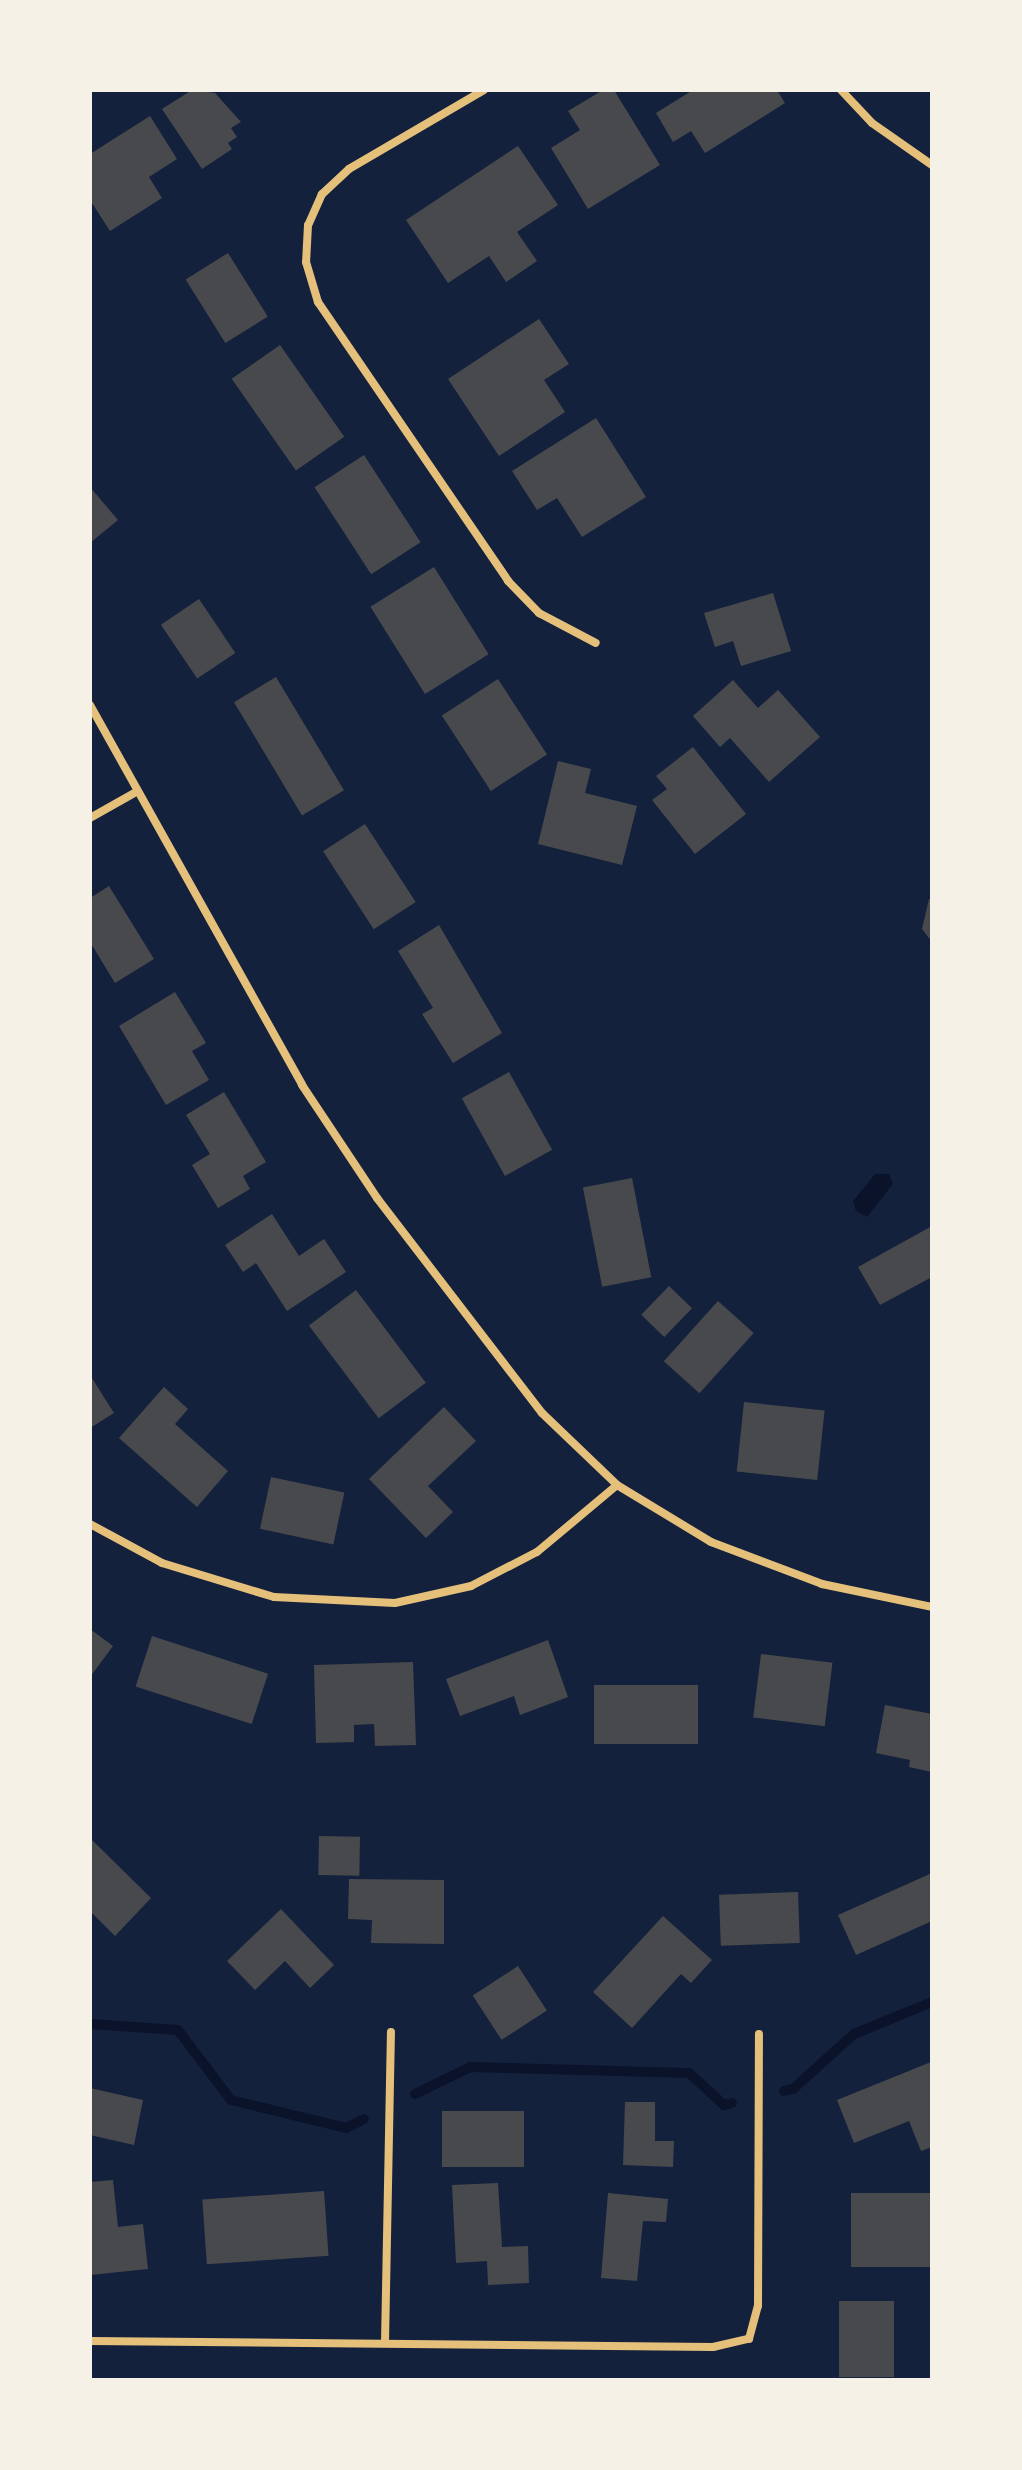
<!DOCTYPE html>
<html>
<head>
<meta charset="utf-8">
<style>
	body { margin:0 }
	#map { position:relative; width:1022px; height:2470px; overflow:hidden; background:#14213d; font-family:"Open Sans",sans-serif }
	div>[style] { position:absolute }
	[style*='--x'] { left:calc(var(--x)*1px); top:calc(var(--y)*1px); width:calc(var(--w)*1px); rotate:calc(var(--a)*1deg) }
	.water>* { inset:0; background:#0b132b }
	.stream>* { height:10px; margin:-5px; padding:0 5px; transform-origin:5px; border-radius:5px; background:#0b132b }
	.building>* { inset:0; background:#48494c; transform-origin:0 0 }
	.minor>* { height:8px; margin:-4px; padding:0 4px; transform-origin:4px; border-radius:4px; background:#e5c07b }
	span { translate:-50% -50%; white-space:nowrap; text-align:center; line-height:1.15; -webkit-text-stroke:8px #f6f1e7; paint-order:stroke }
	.frame { position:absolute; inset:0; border:92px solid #f6f1e7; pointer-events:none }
</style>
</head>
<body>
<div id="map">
	<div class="water">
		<div style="clip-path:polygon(875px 1174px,889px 1174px,893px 1184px,867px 1217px,856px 1211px,853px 1201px)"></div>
	</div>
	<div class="stream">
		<div style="--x:90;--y:2024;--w:88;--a:3.9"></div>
		<div style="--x:178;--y:2030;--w:88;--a:52.9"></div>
		<div style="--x:231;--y:2100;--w:118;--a:13.7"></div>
		<div style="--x:346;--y:2128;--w:20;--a:-27"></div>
		<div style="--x:784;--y:2091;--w:9;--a:-13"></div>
		<div style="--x:793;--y:2089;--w:82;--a:-42"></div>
		<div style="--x:854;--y:2034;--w:84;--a:-22.3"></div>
		<div style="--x:415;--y:2094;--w:61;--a:-26.1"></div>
		<div style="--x:470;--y:2067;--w:219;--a:1.6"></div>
		<div style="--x:689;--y:2073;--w:47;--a:42.4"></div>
		<div style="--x:724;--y:2105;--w:8;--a:-14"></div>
	</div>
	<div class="building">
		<div style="clip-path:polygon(192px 90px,215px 93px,241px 122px,231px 128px,237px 137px,228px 143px,232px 149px,202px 169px,162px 109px)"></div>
		<div style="clip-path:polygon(603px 90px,614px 90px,660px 165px,588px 209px,551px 148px,580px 130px,568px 111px)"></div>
		<div style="clip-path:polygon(693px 90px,777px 90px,785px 103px,705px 153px,691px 131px,673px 142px,656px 113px)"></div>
		<div style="clip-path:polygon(150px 116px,177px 159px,149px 177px,162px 198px,110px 231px,90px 200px,90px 154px)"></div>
		<div style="clip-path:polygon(518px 146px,558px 205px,517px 232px,537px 261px,506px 282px,489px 256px,448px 283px,406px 220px)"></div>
		<div style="left:228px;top:253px;width:75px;height:50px;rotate:58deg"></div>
		<div style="clip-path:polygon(539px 319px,569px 364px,544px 380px,565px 412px,499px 456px,448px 379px)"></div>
		<div style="left:280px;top:345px;width:112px;height:59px;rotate:55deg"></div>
		<div style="clip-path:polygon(596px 418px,646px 497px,582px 537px,557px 498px,537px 510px,512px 471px)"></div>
		<div style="left:364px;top:455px;width:104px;height:59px;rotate:57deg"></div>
		<div style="clip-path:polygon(90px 487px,118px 520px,90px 543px)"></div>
		<div style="left:434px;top:567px;width:103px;height:75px;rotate:58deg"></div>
		<div style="clip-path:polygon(773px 593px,791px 651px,741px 666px,733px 641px,715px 647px,704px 613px)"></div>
		<div style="left:199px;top:599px;width:65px;height:46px;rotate:56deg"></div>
		<div style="left:276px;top:677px;width:132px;height:49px;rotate:59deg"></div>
		<div style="left:498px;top:679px;width:90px;height:67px;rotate:57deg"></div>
		<div style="clip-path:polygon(733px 680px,758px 708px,778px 690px,820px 737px,769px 782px,730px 738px,720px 747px,693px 716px)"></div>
		<div style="clip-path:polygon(693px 747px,746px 814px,695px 854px,652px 800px,667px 789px,656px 776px)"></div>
		<div style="clip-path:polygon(558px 761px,591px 769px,585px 793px,637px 806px,622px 865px,538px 844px)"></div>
		<div style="left:365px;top:824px;width:93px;height:50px;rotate:57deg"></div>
		<div style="clip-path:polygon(109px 886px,154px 959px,115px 983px,90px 942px,90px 898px)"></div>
		<div style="clip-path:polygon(929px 899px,932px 899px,932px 942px,922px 929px)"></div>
		<div style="clip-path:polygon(439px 925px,502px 1033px,453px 1063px,422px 1014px,433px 1008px,398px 951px)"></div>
		<div style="clip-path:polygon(175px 992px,206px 1043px,192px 1051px,209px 1080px,166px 1105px,119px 1026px)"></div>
		<div style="left:509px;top:1072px;width:89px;height:54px;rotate:61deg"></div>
		<div style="clip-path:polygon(224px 1092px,266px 1162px,243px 1176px,250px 1189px,218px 1208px,192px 1165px,210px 1154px,186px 1115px)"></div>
		<div style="left:632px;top:1178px;width:101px;height:50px;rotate:79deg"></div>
		<div style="clip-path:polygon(272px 1214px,299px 1256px,324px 1239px,346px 1272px,287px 1311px,256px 1263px,243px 1272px,225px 1245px)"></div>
		<div style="clip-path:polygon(932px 1226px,932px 1277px,880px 1305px,858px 1267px)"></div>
		<div style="left:669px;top:1286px;width:32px;height:40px;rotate:44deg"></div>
		<div style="left:356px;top:1290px;width:116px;height:59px;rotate:53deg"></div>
		<div style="left:718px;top:1301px;width:48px;height:81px;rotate:42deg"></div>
		<div style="clip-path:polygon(90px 1375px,114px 1413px,90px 1428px)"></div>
		<div style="clip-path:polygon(164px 1387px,188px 1409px,175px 1424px,228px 1471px,197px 1507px,119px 1438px)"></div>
		<div style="left:744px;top:1402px;width:81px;height:70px;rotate:6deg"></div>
		<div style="clip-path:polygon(444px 1407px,476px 1441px,428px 1486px,453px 1512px,426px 1538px,369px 1479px)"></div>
		<div style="left:271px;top:1477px;width:75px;height:53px;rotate:12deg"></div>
		<div style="clip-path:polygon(90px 1629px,113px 1646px,90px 1677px)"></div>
		<div style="left:152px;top:1636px;width:122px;height:53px;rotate:18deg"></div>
		<div style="clip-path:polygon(548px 1640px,568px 1697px,520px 1715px,514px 1696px,460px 1716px,446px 1679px)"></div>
		<div style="left:761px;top:1654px;width:72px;height:64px;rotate:7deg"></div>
		<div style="clip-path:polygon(413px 1662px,416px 1745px,375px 1746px,374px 1724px,354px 1725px,354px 1742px,316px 1743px,314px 1665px)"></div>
		<div style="left:594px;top:1685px;width:104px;height:59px"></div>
		<div style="clip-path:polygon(885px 1705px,932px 1714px,932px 1772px,909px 1767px,910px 1760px,876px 1753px)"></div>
		<div style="left:319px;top:1836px;width:41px;height:39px;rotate:1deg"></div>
		<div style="clip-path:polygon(90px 1838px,151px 1898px,115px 1936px,90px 1911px)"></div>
		<div style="clip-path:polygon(932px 1873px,932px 1921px,856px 1955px,838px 1915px)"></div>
		<div style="clip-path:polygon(349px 1879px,444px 1880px,444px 1944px,371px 1943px,372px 1920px,348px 1919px)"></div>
		<div style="left:798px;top:1892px;width:51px;height:79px;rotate:88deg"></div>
		<div style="clip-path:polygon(281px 1909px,334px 1965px,310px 1988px,285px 1961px,255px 1990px,227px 1961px)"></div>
		<div style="clip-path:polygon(663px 1916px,712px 1960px,691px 1983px,681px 1974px,632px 2028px,593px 1992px)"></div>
		<div style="left:518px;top:1966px;width:53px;height:54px;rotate:57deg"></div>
		<div style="clip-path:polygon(931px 2062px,932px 2147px,921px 2151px,909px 2121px,854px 2143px,837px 2100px)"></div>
		<div style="clip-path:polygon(90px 2088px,143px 2100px,134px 2145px,90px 2135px)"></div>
		<div style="clip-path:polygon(625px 2102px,655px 2102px,655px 2141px,674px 2141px,673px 2167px,623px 2165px)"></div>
		<div style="left:442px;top:2111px;width:82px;height:56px"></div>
		<div style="clip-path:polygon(113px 2180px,118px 2227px,143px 2224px,148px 2269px,90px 2275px,90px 2182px)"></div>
		<div style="clip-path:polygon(498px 2183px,502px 2247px,528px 2246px,529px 2283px,488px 2285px,487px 2261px,456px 2263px,452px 2185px)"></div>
		<div style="left:324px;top:2191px;width:65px;height:122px;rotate:86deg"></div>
		<div style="clip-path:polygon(608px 2193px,668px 2199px,666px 2222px,643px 2221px,637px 2281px,601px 2278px)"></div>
		<div style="left:932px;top:2193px;width:74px;height:81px;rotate:90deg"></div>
		<div style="left:894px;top:2301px;width:76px;height:55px;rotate:90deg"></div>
	</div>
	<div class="minor">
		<div style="--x:484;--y:90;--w:156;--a:149.7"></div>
		<div style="--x:349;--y:169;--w:37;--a:137"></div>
		<div style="--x:322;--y:194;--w:34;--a:114"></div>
		<div style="--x:308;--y:225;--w:37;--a:93"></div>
		<div style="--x:306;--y:262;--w:42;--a:73.3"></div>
		<div style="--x:318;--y:302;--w:338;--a:55.7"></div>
		<div style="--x:508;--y:581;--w:45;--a:45.9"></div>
		<div style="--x:539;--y:613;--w:64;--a:27.8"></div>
		<div style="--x:841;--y:90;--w:45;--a:46.8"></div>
		<div style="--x:872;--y:123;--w:73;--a:35"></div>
		<div style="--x:90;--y:705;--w:435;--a:60.8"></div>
		<div style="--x:302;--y:1085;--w:136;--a:56.4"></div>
		<div style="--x:377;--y:1198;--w:271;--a:52.5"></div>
		<div style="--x:542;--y:1413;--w:104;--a:43.8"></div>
		<div style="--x:617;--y:1485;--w:110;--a:31.2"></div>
		<div style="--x:711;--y:1542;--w:119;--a:20.7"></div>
		<div style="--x:822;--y:1584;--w:112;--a:11.8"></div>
		<div style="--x:90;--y:818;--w:53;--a:-29.5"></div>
		<div style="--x:90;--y:1524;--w:82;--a:28.4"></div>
		<div style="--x:162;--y:1563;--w:117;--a:16.9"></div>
		<div style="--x:274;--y:1597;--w:121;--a:2.8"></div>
		<div style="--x:395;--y:1603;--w:78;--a:-12.6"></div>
		<div style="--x:471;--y:1586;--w:74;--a:-27.3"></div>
		<div style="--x:537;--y:1552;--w:104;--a:-39.9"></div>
		<div style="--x:90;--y:2341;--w:623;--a:0.55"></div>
		<div style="--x:713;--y:2347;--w:37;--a:-13"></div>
		<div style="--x:749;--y:2339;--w:34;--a:-75"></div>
		<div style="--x:758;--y:2306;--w:272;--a:-89.8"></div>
		<div style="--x:385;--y:2342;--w:310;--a:-88.9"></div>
	</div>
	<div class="frame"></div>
</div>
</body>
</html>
